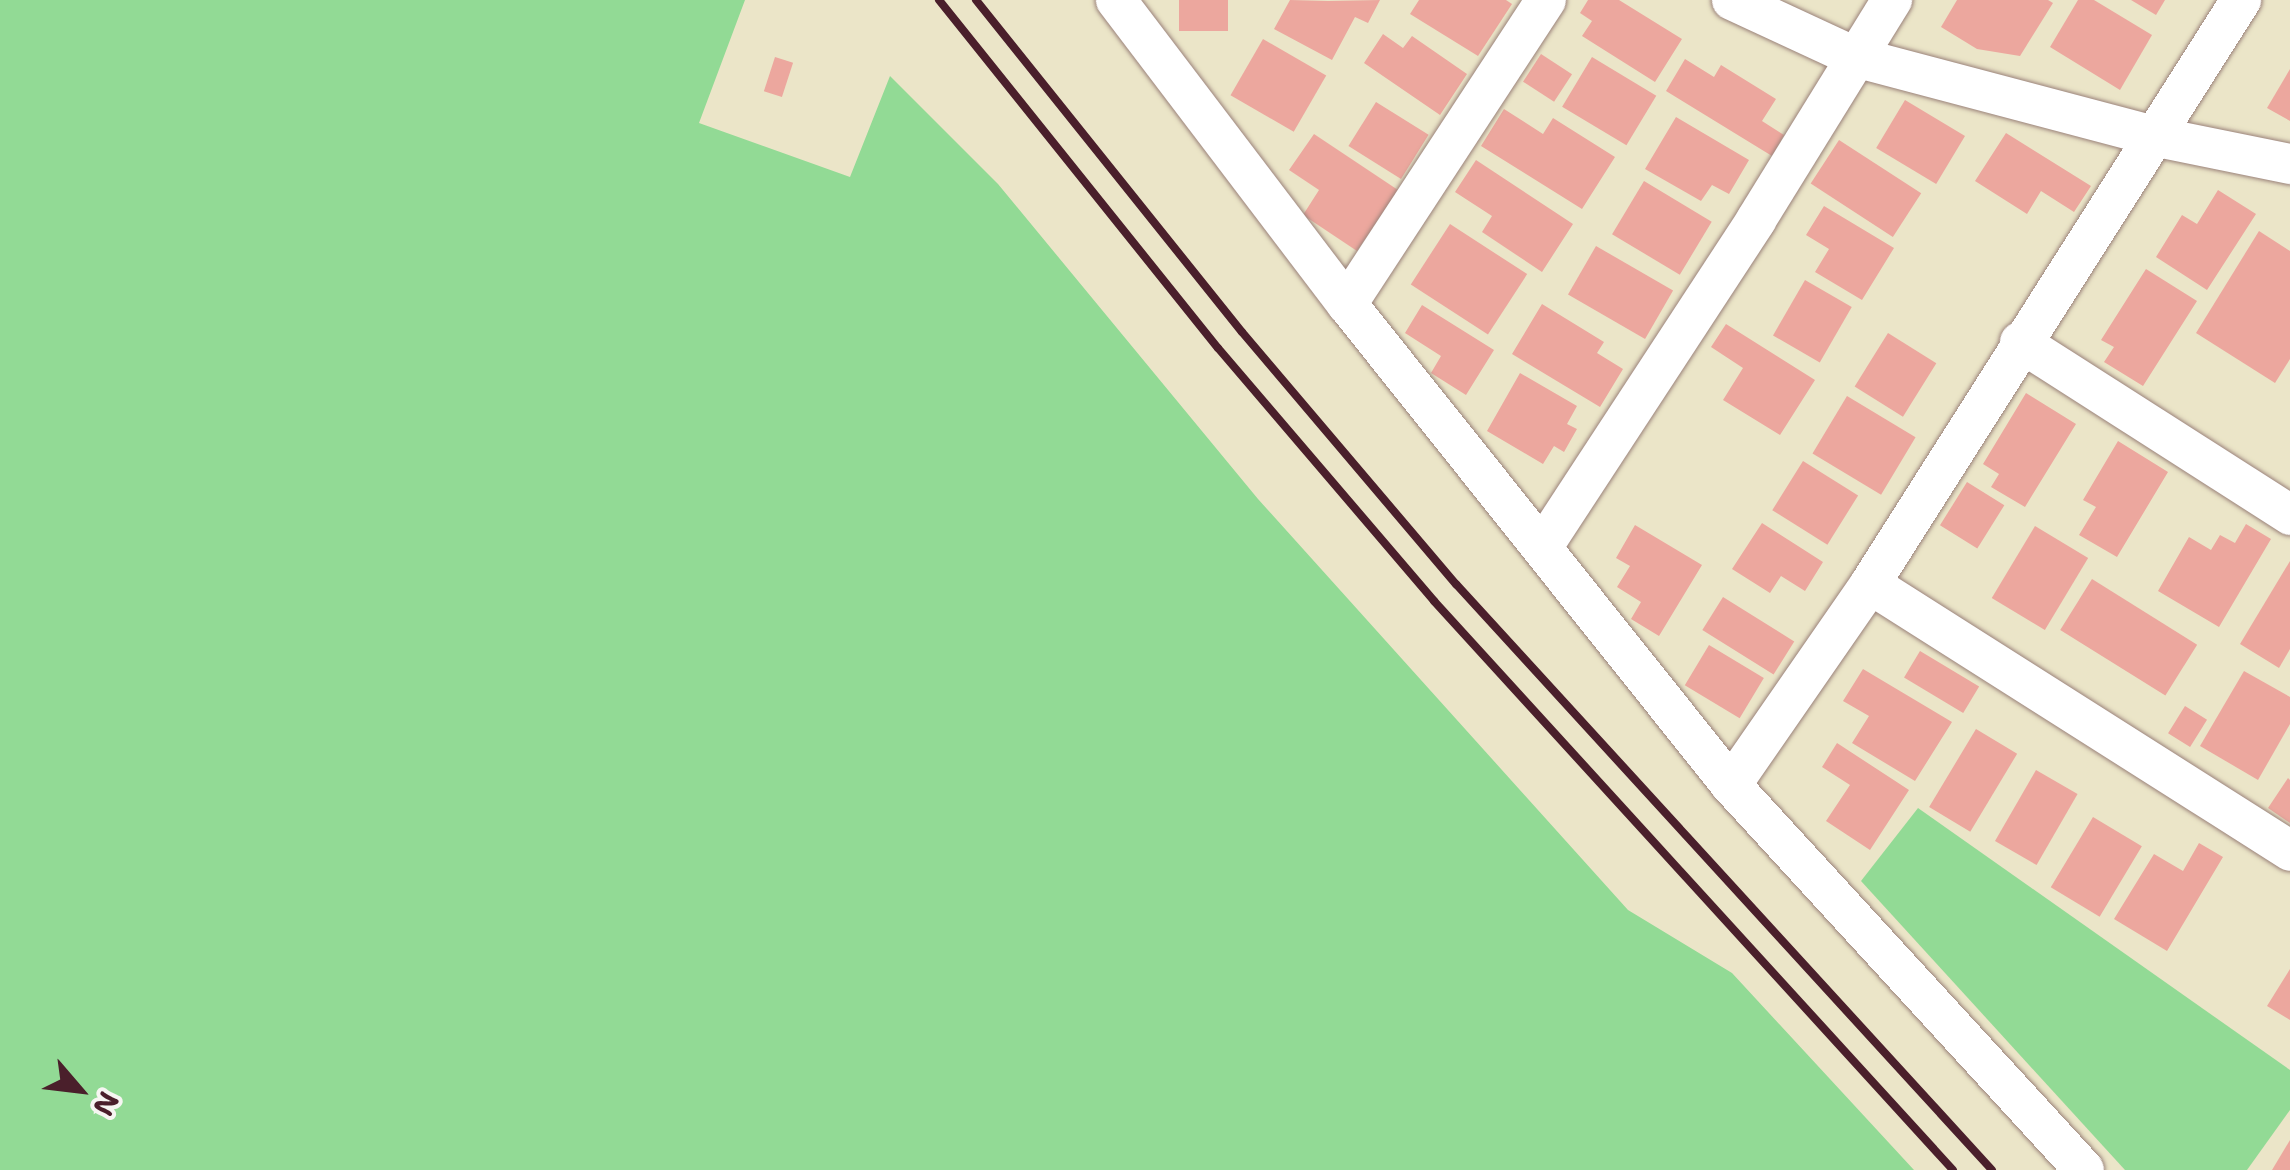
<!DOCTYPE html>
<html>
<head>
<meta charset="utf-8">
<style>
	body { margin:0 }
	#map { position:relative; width:2290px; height:1170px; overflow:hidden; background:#ebe5c8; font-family:"Shantell Sans",sans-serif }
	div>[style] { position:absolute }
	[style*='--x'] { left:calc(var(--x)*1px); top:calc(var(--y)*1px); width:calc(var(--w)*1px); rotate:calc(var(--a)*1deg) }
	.green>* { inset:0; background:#92da95 }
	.building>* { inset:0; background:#eca79e; transform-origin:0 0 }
	.roads { filter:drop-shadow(0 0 2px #9a827a) drop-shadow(0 0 2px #9a827a) }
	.street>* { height:40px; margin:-20px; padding:0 20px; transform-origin:20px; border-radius:20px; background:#fff }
	.rail>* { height:8px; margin:-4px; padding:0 4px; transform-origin:4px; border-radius:4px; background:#4a1f2b }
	span { translate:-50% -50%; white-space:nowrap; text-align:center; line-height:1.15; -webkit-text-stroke:9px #f6f6f2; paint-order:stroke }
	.north { position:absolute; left:30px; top:1040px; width:100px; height:100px; -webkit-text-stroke:8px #f6f6f2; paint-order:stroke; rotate:118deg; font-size:28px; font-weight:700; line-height:40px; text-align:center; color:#4a1f2b }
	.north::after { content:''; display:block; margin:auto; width:35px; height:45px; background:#4a1f2b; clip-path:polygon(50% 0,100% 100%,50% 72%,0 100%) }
</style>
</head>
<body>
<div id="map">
	<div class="green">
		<div style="clip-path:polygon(0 0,745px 0,699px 123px,850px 177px,890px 76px,998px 184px,1258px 499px,1628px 910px,1732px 973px,1914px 1170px,0 1170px)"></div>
		<div style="clip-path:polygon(1918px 808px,2290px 1070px,2290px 1110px,2247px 1170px,2125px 1170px,1861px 881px)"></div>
	</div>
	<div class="building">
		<div style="left:1179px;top:0;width:49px;height:31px"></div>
		<div style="clip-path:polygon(1290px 0,1328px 1px,1380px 0,1368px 23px,1355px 17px,1332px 60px,1274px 29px)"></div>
		<div style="clip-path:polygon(1419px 0,1506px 0,1512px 4px,1478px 56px,1410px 14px)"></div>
		<div style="clip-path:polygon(1588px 0,1619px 0,1682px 39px,1655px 82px,1582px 36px,1592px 21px,1580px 13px)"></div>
		<div style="clip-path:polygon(1957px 0,2048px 0,2053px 3px,2020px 56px,1977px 49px,1941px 27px)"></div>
		<div style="clip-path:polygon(2078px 0,2094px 0,2152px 35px,2120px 90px,2050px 47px)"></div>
		<div style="clip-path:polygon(2131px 0,2165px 0,2156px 15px)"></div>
		<div style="clip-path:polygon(1383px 34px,1403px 48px,1412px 36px,1467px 74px,1440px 115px,1364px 63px)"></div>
		<div style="left:1263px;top:39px;width:73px;height:65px;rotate:30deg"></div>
		<div style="left:1541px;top:54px;width:37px;height:33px;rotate:33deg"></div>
		<div style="left:775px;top:57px;width:19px;height:36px;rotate:18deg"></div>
		<div style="left:1592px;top:57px;width:75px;height:58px;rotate:31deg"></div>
		<div style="clip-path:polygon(1685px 59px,1714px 77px,1721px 65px,1776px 99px,1762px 121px,1784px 135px,1772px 156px,1666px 91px)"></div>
		<div style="clip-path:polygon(2290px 69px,2290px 121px,2267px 108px)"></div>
		<div style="left:1905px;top:100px;width:70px;height:56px;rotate:31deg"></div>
		<div style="left:1376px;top:102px;width:62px;height:52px;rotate:32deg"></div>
		<div style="clip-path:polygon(1504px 109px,1543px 134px,1553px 118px,1615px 157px,1582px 209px,1481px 146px)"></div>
		<div style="clip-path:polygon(1676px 117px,1749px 160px,1729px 194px,1712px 185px,1701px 201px,1645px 169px)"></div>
		<div style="clip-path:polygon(2006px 133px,2091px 186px,2074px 212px,2041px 191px,2027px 214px,1975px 181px)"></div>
		<div style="clip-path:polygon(1314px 134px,1398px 190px,1357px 251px,1303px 215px,1319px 190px,1289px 170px)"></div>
		<div style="left:1839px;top:140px;width:98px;height:52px;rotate:33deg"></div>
		<div style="clip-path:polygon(1476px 160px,1573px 224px,1542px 272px,1482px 232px,1492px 216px,1455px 192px)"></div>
		<div style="left:1644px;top:181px;width:79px;height:62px;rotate:31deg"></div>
		<div style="clip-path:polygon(2218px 190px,2256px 214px,2207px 290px,2156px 257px,2182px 215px,2197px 224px)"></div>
		<div style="clip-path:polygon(1824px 206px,1894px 248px,1862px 300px,1815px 272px,1829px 249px,1806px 235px)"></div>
		<div style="left:1450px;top:224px;width:92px;height:72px;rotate:33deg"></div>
		<div style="clip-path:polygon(2259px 231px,2290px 251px,2290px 359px,2275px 383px,2196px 333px)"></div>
		<div style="left:1596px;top:246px;width:89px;height:56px;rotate:30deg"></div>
		<div style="clip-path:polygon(2146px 269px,2197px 301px,2143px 386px,2104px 362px,2114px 347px,2101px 340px)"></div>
		<div style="left:1805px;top:280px;width:54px;height:64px;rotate:30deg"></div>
		<div style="clip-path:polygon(1542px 304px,1604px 342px,1597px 353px,1623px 369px,1600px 407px,1512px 354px)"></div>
		<div style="clip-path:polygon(1422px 305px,1494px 350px,1466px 395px,1431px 373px,1441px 356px,1405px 333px)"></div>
		<div style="clip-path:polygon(1726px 324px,1815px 380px,1780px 435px,1723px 400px,1743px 368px,1711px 347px)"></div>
		<div style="left:1888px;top:333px;width:57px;height:63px;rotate:32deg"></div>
		<div style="clip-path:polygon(1520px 373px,1577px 406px,1567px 424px,1577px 429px,1564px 452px,1554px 446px,1543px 464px,1487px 431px)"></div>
		<div style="clip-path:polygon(2026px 393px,2076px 424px,2025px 507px,1991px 487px,1999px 474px,1983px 464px)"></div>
		<div style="left:1847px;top:396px;width:80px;height:67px;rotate:31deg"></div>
		<div style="clip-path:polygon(2118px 441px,2168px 472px,2117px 557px,2079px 535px,2096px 507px,2083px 500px)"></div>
		<div style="left:1803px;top:461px;width:65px;height:58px;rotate:32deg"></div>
		<div style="left:1967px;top:482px;width:44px;height:51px;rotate:32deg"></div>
		<div style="clip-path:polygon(1762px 523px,1823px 562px,1805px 591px,1781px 576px,1770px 593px,1732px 569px)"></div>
		<div style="clip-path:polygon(2246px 524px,2271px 539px,2219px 627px,2158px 591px,2189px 537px,2211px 550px,2220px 535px,2235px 543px)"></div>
		<div style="clip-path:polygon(1635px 525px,1702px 565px,1659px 636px,1631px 619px,1641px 602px,1617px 587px,1630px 566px,1616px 558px)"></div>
		<div style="left:2035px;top:526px;width:62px;height:84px;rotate:31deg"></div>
		<div style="clip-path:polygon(2290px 561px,2290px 649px,2279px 668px,2240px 644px)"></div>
		<div style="left:2092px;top:579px;width:124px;height:60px;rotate:32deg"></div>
		<div style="left:1723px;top:597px;width:84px;height:39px;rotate:32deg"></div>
		<div style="left:1709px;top:645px;width:64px;height:47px;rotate:31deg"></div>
		<div style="left:1920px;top:651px;width:69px;height:31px;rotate:31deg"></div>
		<div style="clip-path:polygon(1863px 669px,1952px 722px,1915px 781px,1852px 743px,1869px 716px,1843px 701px)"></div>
		<div style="clip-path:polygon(2244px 671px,2290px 697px,2290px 724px,2258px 780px,2200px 746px)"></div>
		<div style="left:2185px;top:706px;width:26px;height:32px;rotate:32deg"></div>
		<div style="left:1976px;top:729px;width:48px;height:91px;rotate:31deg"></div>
		<div style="clip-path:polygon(1837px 743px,1909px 790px,1870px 850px,1826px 821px,1850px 785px,1822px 767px)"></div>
		<div style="left:2036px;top:770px;width:48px;height:82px;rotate:30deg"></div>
		<div style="clip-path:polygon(2288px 778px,2290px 780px,2290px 823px,2268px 808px)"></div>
		<div style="left:2093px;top:817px;width:57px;height:82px;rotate:31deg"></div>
		<div style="clip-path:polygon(2199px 843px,2223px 857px,2167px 951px,2114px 919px,2154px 854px,2183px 871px)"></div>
		<div style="clip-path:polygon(2290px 969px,2290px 1020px,2267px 1006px)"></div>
		<div style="clip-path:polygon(2290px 1140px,2290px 1170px,2272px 1170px)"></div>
	</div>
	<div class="roads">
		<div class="street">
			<div style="--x:1116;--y:0;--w:382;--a:52.8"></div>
			<div style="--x:1347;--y:304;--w:615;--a:51.4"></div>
			<div style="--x:1731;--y:785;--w:522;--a:47.48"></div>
			<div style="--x:1732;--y:0;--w:136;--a:24.9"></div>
			<div style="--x:1855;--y:57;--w:312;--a:14.8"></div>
			<div style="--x:2157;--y:137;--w:136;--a:11.5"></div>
			<div style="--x:1347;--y:304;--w:363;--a:-56.8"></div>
			<div style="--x:2020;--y:342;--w:321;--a:32.6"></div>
			<div style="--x:1543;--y:546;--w:389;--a:-56.8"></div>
			<div style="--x:1756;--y:220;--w:259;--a:-58.3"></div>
			<div style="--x:1870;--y:584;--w:498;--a:32.4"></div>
			<div style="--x:1731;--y:785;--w:244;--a:-55.3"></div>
			<div style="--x:1870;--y:584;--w:692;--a:-57.57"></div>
		</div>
	</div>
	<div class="rail">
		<div style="--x:939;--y:0;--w:446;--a:51.3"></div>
		<div style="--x:1218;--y:348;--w:333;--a:49.5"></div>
		<div style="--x:1434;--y:601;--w:770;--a:47.63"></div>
		<div style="--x:976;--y:0;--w:425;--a:51.3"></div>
		<div style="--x:1242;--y:332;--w:331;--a:49.7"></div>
		<div style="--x:1456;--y:584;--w:794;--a:47.55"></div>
	</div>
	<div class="north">N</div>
</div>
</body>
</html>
